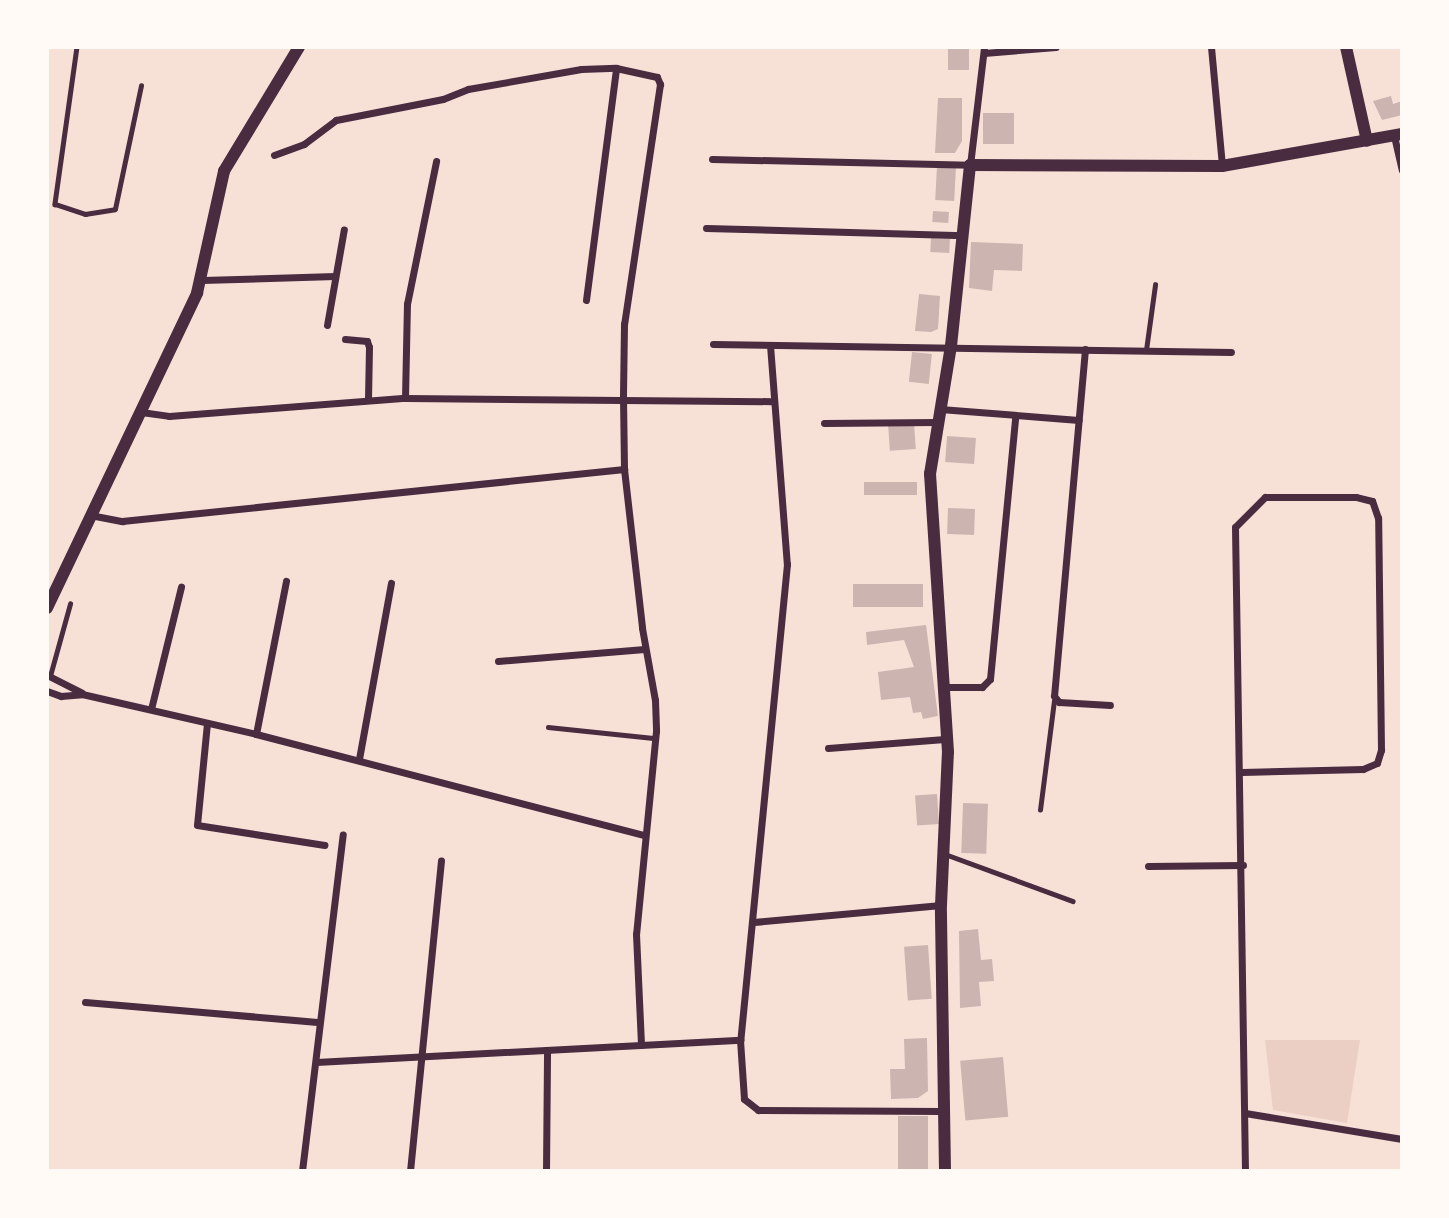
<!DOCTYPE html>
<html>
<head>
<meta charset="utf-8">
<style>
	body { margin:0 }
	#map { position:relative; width:1449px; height:1218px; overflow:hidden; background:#f7e1d7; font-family:Lora,serif }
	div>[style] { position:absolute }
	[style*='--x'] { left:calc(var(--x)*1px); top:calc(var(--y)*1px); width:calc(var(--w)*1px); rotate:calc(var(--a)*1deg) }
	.green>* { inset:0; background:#ebcfc5 }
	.building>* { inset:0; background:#ccb4b1; transform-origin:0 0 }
	.service>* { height:4.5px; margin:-2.25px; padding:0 2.25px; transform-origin:2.25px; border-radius:2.25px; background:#4a2c40 }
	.minor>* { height:7px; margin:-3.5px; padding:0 3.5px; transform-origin:3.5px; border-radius:3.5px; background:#4a2c40 }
	.tertiary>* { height:12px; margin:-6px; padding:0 6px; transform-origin:6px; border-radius:6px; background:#4a2c40 }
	span { translate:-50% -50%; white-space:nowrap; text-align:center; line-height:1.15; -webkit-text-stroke:6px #fffaf5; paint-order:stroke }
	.frame { position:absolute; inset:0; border:49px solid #fffaf5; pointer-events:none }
</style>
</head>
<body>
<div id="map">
	<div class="green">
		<div style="clip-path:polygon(1265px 1040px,1360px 1040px,1347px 1123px,1273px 1110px)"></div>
	</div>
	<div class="building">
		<div style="left:948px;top:47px;width:21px;height:23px"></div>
		<div style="clip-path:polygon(1391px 96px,1393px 104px,1402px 101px,1402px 115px,1382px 120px,1373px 101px)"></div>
		<div style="clip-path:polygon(938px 98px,962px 98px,962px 141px,955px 153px,935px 153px)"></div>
		<div style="left:983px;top:113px;width:31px;height:31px"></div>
		<div style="left:937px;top:166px;width:19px;height:34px;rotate:3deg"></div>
		<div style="left:933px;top:211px;width:16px;height:11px;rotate:4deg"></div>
		<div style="left:931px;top:238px;width:19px;height:14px;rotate:3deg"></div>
		<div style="clip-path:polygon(971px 242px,1023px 244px,1022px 271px,994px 270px,992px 291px,969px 288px)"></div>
		<div style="clip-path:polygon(919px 294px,940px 296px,938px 329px,931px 332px,915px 331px)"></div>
		<div style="left:912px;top:352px;width:20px;height:30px;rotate:6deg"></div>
		<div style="left:914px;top:423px;width:26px;height:26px;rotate:86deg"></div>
		<div style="left:947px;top:436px;width:29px;height:26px;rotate:4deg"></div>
		<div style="left:917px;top:482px;width:13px;height:53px;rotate:90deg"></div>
		<div style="left:948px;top:508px;width:27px;height:26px;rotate:2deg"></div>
		<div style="left:923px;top:584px;width:23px;height:70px;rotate:90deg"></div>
		<div style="clip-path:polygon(926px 625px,938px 716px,923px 719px,921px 712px,913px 713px,910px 697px,881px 700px,878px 672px,914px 667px,904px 640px,867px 645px,866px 632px)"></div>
		<div style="left:937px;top:794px;width:30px;height:22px;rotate:86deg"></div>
		<div style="left:963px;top:803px;width:25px;height:50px;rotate:2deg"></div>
		<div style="clip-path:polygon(978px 929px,981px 960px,992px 959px,994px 981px,979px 982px,981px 1006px,960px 1008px,959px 931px)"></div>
		<div style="left:928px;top:945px;width:54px;height:24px;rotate:86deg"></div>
		<div style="clip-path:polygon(927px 1038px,928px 1091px,918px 1098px,891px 1099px,890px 1069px,905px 1069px,904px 1039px)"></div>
		<div style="left:1003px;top:1057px;width:60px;height:43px;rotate:85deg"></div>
		<div style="left:898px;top:1116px;width:30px;height:55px"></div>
	</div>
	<div class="service">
		<div style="--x:77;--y:47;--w:159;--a:98"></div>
		<div style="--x:55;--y:204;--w:32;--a:18"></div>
		<div style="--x:85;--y:214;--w:30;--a:-9"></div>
		<div style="--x:115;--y:209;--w:126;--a:-78.1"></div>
		<div style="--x:1146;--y:350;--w:66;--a:-82.1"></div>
		<div style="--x:50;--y:676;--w:75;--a:-74.5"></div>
		<div style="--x:548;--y:727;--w:108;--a:5.9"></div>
		<div style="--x:1040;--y:810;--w:110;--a:-82.7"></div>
		<div style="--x:945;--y:854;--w:136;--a:20.2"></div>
	</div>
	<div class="minor">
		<div style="--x:1211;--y:47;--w:120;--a:84.7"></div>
		<div style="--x:984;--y:53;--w:72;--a:-4.8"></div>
		<div style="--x:1394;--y:136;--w:35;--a:77"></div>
		<div style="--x:274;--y:155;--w:32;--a:-20"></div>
		<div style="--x:304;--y:144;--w:40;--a:-37"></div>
		<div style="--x:336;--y:120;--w:109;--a:-11.1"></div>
		<div style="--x:443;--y:99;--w:27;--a:-22"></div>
		<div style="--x:468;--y:89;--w:115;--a:-10"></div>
		<div style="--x:581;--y:69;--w:35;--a:-2"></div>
		<div style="--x:616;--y:68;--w:42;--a:12.4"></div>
		<div style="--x:657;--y:77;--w:8;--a:67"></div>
		<div style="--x:660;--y:84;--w:243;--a:98.5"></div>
		<div style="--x:624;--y:324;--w:73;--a:90.8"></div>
		<div style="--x:623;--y:397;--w:72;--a:89.2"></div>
		<div style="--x:624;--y:469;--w:160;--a:83.5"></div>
		<div style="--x:642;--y:628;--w:73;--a:79.8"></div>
		<div style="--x:655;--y:700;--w:31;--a:88"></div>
		<div style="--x:656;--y:731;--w:204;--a:95.6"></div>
		<div style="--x:636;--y:934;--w:111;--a:87.4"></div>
		<div style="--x:712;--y:159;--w:258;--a:1.3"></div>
		<div style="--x:970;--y:165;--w:119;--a:-83.2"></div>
		<div style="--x:706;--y:228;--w:257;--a:1.6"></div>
		<div style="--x:202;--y:280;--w:133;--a:-1.7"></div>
		<div style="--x:586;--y:300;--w:234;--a:-82.6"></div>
		<div style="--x:327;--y:325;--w:97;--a:-80"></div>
		<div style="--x:345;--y:339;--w:22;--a:5"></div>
		<div style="--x:367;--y:341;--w:6;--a:72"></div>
		<div style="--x:369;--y:347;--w:53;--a:91.1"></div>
		<div style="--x:713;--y:344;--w:518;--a:0.88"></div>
		<div style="--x:770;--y:345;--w:220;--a:85.6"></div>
		<div style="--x:787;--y:564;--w:478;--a:95.6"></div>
		<div style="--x:740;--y:1040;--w:59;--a:86.1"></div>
		<div style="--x:744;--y:1099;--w:18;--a:38"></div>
		<div style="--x:758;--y:1110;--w:185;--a:0.3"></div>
		<div style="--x:1085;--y:349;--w:348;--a:95.1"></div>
		<div style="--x:1054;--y:696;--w:8;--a:50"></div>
		<div style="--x:1059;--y:702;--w:51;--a:3.4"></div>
		<div style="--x:405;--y:398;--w:94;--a:-88.8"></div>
		<div style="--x:407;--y:304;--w:146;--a:-78.5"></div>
		<div style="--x:940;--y:409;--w:139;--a:4.5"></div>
		<div style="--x:141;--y:412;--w:28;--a:8"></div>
		<div style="--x:169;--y:416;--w:237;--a:-4.4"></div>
		<div style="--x:405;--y:398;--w:367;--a:0.5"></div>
		<div style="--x:824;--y:423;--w:113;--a:-0.5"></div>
		<div style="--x:90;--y:515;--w:33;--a:11"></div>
		<div style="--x:122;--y:521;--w:505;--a:-5.91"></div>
		<div style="--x:498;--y:661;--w:147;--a:-4.7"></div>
		<div style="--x:47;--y:675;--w:39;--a:27"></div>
		<div style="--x:946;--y:687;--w:36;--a:0"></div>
		<div style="--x:982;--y:687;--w:11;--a:-45"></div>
		<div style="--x:990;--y:679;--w:263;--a:-84.5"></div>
		<div style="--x:47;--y:691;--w:15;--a:20"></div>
		<div style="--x:61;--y:696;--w:21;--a:-5"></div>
		<div style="--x:82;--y:694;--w:179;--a:12.9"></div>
		<div style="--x:256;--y:734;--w:400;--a:14.6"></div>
		<div style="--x:151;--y:709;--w:126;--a:-76.2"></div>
		<div style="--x:207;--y:723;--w:102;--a:95.6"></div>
		<div style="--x:197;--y:825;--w:129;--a:8.9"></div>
		<div style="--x:256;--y:734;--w:156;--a:-78.9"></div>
		<div style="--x:828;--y:748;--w:117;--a:-4.4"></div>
		<div style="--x:359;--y:759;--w:179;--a:-79.7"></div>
		<div style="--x:1242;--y:772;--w:121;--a:-1.4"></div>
		<div style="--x:1363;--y:769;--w:15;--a:-23"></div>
		<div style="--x:1377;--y:763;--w:14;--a:-73"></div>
		<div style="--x:1381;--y:750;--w:232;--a:-90.7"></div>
		<div style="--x:1378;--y:518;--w:18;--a:-109"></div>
		<div style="--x:1372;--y:501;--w:16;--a:-166"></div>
		<div style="--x:1356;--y:497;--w:91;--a:180"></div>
		<div style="--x:1265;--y:497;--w:42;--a:135"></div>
		<div style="--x:1235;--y:527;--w:644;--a:89.11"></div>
		<div style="--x:1148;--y:866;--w:95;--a:-0.6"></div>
		<div style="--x:754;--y:922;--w:188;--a:-5.2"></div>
		<div style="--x:85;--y:1002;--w:233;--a:4.9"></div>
		<div style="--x:316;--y:1062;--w:425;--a:-3"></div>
		<div style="--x:1245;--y:1113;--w:159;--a:9.4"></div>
		<div style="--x:302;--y:1171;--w:339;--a:-83.1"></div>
		<div style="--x:410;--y:1171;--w:312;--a:-84.3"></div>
		<div style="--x:546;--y:1171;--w:121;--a:-89.5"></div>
	</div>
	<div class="tertiary">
		<div style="--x:1346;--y:47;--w:96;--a:77.4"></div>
		<div style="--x:47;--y:608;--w:349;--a:-64.5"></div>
		<div style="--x:197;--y:293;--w:125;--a:-77.5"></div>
		<div style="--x:224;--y:171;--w:145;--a:-58.8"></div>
		<div style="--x:945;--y:1171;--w:266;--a:-90.9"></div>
		<div style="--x:941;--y:905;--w:153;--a:-87.4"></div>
		<div style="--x:948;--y:752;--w:279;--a:-93.7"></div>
		<div style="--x:930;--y:474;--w:130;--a:-80.7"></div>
		<div style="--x:951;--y:346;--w:182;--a:-84"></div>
		<div style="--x:970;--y:165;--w:252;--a:0.2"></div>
		<div style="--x:1222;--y:166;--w:183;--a:-10.1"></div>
	</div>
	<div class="frame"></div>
</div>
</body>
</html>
